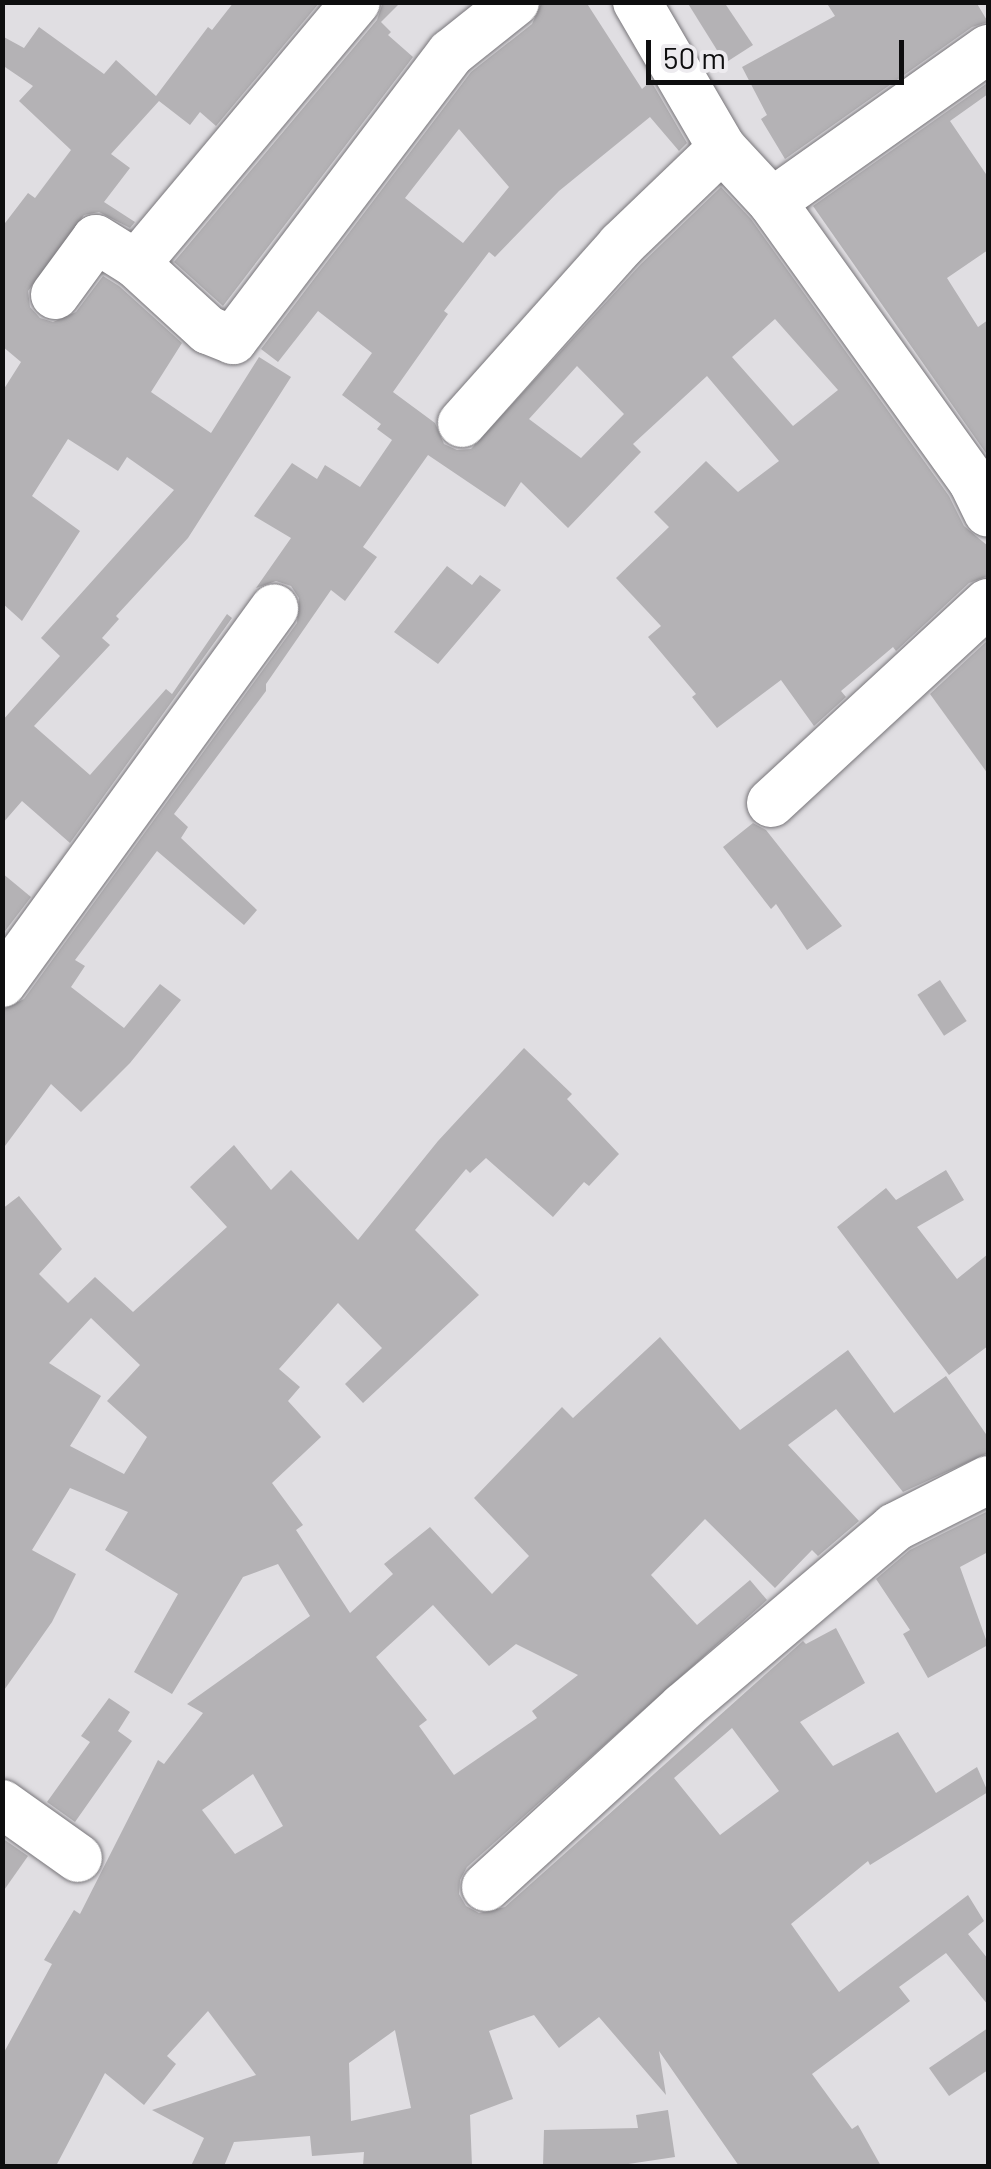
<!DOCTYPE html>
<html>
<head>
<meta charset="utf-8">
<style>
	body { margin:0 }
	#map { position:relative; width:991px; height:2169px; overflow:hidden; background:#e0dee2; font-family:Barlow,sans-serif }
	div>[style] { position:absolute }
	[style*='--x'] { left:calc(var(--x)*1px); top:calc(var(--y)*1px); width:calc(var(--w)*1px); rotate:calc(var(--a)*1deg) }
	.building>* { inset:0; background:#b4b2b5; transform-origin:0 0 }
	.roads { filter:drop-shadow(0 0 2px #777579) drop-shadow(0 0 2px #777579) }
	.minor>* { height:48px; margin:-24px; padding:0 24px; transform-origin:24px; border-radius:24px; background:#fff }
	span { translate:-50% -50%; white-space:nowrap; text-align:center; line-height:1.15; -webkit-text-stroke:10px #edebef; paint-order:stroke }
	.frame { position:absolute; inset:0; border:5px solid #0e0e0f; pointer-events:none }
	.scale { position:absolute; left:646px; top:40px; width:258px; height:45px; box-sizing:border-box; border:5px solid #0e0e0f; border-top:0; padding-left:12px; font-size:30px; line-height:35px; white-space:nowrap; color:#0e0e0f; -webkit-text-stroke:8px #edebef; paint-order:stroke }
</style>
</head>
<body>
<div id="map">
	<div class="building">
		<div style="clip-path:polygon(234px 2px,320px 2px,216px 126px,200px 112px,190px 125px,159px 101px,111px 154px,130px 168px,104px 202px,135px 222px,130px 228px,99px 212px,84px 215px,28px 291px,30px 307px,40px 318px,53px 322px,76px 312px,103px 276px,119px 286px,182px 343px,151px 392px,211px 433px,259px 357px,291px 377px,188px 538px,116px 616px,119px 619px,102px 638px,110px 645px,34px 726px,90px 775px,166px 689px,172px 694px,227px 614px,232px 618px,70px 843px,22px 801px,2px 824px,2px 721px,60px 656px,41px 638px,174px 490px,127px 457px,118px 471px,68px 439px,32px 496px,80px 531px,22px 621px,2px 603px,2px 392px,21px 362px,2px 346px,2px 227px,28px 193px,35px 198px,71px 150px,19px 101px,33px 86px,2px 65px,2px 36px,24px 48px,39px 27px,104px 74px,116px 60px,156px 96px,208px 27px,212px 30px)"></div>
		<div style="clip-path:polygon(383px 2px,401px 2px,381px 22px,391px 32px,388px 35px,413px 57px,223px 306px,174px 262px,377px 20px)"></div>
		<div style="clip-path:polygon(evenodd,542px 2px,586px 2px,642px 89px,651px 81px,687px 143px,679px 151px,650px 117px,559px 191px,495px 257px,489px 252px,444px 311px,448px 314px,393px 392px,435px 423px,444px 444px,457px 450px,471px 449px,641px 264px,721px 187px,751px 219px,949px 496px,964px 526px,988px 546px,988px 576px,969px 583px,896px 651px,893px 647px,841px 691px,846px 697px,814px 726px,781px 680px,717px 728px,692px 697px,696px 694px,648px 637px,661px 626px,616px 578px,669px 527px,654px 512px,706px 461px,738px 492px,779px 461px,707px 376px,633px 444px,641px 452px,568px 528px,521px 482px,505px 507px,428px 455px,363px 547px,377px 557px,345px 601px,331px 590px,266px 684px,266px 691px,174px 814px,188px 827px,181px 838px,257px 910px,244px 925px,157px 851px,75px 960px,85px 966px,71px 987px,124px 1028px,160px 984px,181px 1000px,130px 1063px,81px 1112px,51px 1084px,2px 1150px,2px 1010px,24px 999px,297px 623px,299px 598px,291px 586px,276px 581px,256px 588px,291px 538px,254px 516px,292px 463px,317px 479px,325px 465px,360px 487px,392px 440px,377px 429px,381px 424px,342px 395px,372px 353px,318px 311px,278px 362px,261px 349px,471px 72px,532px 24px,542px 2px,459px 129px,509px 187px,463px 243px,405px 198px,459px 129px,542px 2px,775px 319px,838px 390px,793px 426px,732px 357px,775px 319px,542px 2px,577px 366px,624px 414px,581px 458px,529px 419px,577px 366px)"></div>
		<div style="clip-path:polygon(687px 2px,724px 2px,753px 45px,725px 63px)"></div>
		<div style="clip-path:polygon(826px 2px,976px 2px,988px 22px,972px 27px,785px 159px,761px 119px,767px 115px,742px 67px,835px 16px)"></div>
		<div style="clip-path:polygon(986px 84px,988px 94px,950px 121px,988px 177px,988px 250px,947px 278px,978px 327px,988px 320px,988px 456px,813px 206px)"></div>
		<div style="clip-path:polygon(447px 566px,472px 585px,480px 575px,501px 590px,438px 664px,394px 632px)"></div>
		<div style="clip-path:polygon(988px 640px,988px 774px,930px 694px)"></div>
		<div style="clip-path:polygon(753px 823px,766px 830px,842px 926px,807px 950px,776px 904px,771px 909px,723px 847px)"></div>
		<div style="clip-path:polygon(2px 873px,31px 897px,2px 935px)"></div>
		<div style="left:940px;top:980px;width:49px;height:27px;rotate:57deg"></div>
		<div style="clip-path:polygon(evenodd,524px 1048px,572px 1094px,567px 1099px,619px 1154px,589px 1186px,584px 1182px,553px 1217px,486px 1158px,470px 1173px,466px 1169px,415px 1230px,479px 1295px,363px 1403px,345px 1384px,382px 1348px,338px 1303px,279px 1369px,300px 1387px,288px 1401px,321px 1437px,272px 1483px,303px 1525px,296px 1530px,350px 1613px,393px 1574px,384px 1564px,430px 1527px,492px 1594px,529px 1556px,474px 1498px,562px 1407px,573px 1418px,660px 1337px,740px 1430px,848px 1350px,894px 1413px,946px 1376px,988px 1437px,988px 1453px,903px 1492px,836px 1409px,788px 1445px,859px 1521px,818px 1556px,812px 1550px,775px 1588px,705px 1519px,651px 1575px,697px 1625px,750px 1580px,767px 1600px,467px 1867px,460px 1880px,459px 1894px,466px 1906px,479px 1913px,505px 1907px,803px 1641px,806px 1644px,836px 1628px,865px 1683px,800px 1722px,833px 1766px,898px 1732px,936px 1793px,977px 1767px,988px 1792px,870px 1865px,868px 1861px,791px 1924px,839px 1992px,968px 1895px,984px 1921px,968px 1934px,988px 1959px,988px 2005px,946px 1953px,899px 1987px,910px 2001px,812px 2074px,852px 2129px,858px 2125px,881px 2166px,739px 2166px,659px 2051px,666px 2095px,599px 2017px,559px 2048px,534px 2015px,489px 2031px,513px 2099px,470px 2115px,472px 2166px,363px 2166px,364px 2152px,312px 2156px,310px 2136px,234px 2142px,224px 2166px,191px 2166px,204px 2138px,152px 2110px,256px 2075px,208px 2011px,167px 2056px,176px 2064px,144px 2105px,105px 2073px,56px 2166px,2px 2166px,2px 2056px,52px 1964px,44px 1960px,74px 1910px,80px 1914px,158px 1760px,164px 1764px,203px 1713px,187px 1704px,310px 1616px,278px 1564px,243px 1577px,172px 1694px,134px 1672px,178px 1594px,105px 1550px,128px 1512px,70px 1488px,32px 1550px,76px 1574px,52px 1622px,2px 1693px,2px 1209px,19px 1196px,62px 1249px,39px 1274px,68px 1303px,95px 1277px,133px 1312px,227px 1227px,190px 1187px,234px 1145px,271px 1190px,291px 1170px,358px 1240px,438px 1141px,524px 1048px,91px 1318px,140px 1365px,107px 1401px,147px 1437px,124px 1474px,70px 1446px,101px 1396px,49px 1363px,91px 1318px,524px 1048px,433px 1605px,489px 1666px,516px 1644px,578px 1675px,532px 1711px,537px 1718px,454px 1775px,419px 1726px,427px 1720px,376px 1657px,433px 1605px,524px 1048px,732px 1728px,779px 1791px,720px 1835px,674px 1778px,732px 1728px,524px 1048px,253px 1774px,283px 1826px,235px 1854px,202px 1810px,253px 1774px,524px 1048px,395px 2030px,411px 2108px,351px 2121px,349px 2063px,395px 2030px)"></div>
		<div style="clip-path:polygon(946px 1170px,964px 1200px,917px 1227px,957px 1279px,988px 1254px,988px 1346px,949px 1375px,837px 1227px,886px 1188px,896px 1200px)"></div>
		<div style="clip-path:polygon(988px 1511px,988px 1552px,960px 1567px,988px 1645px,928px 1678px,903px 1634px,910px 1630px,876px 1579px,910px 1550px)"></div>
		<div style="clip-path:polygon(109px 1698px,130px 1712px,118px 1731px,132px 1741px,75px 1822px,47px 1802px,90px 1742px,81px 1736px)"></div>
		<div style="clip-path:polygon(2px 1838px,28px 1856px,2px 1893px)"></div>
		<div style="clip-path:polygon(988px 2028px,988px 2070px,949px 2096px,929px 2068px)"></div>
		<div style="clip-path:polygon(668px 2110px,675px 2157px,615px 2166px,543px 2166px,544px 2130px,638px 2128px,636px 2115px)"></div>
	</div>
	<div class="roads">
		<div class="minor">
			<div style="--x:637;--y:2;--w:169;--a:59.8"></div>
			<div style="--x:722;--y:148;--w:74;--a:47.2"></div>
			<div style="--x:772;--y:202;--w:345;--a:54.3"></div>
			<div style="--x:973;--y:482;--w:34;--a:64"></div>
			<div style="--x:772;--y:202;--w:265;--a:-35.3"></div>
			<div style="--x:136;--y:264;--w:342;--a:-50"></div>
			<div style="--x:55;--y:295;--w:69;--a:-53.8"></div>
			<div style="--x:96;--y:239;--w:47;--a:32"></div>
			<div style="--x:136;--y:264;--w:98;--a:42.5"></div>
			<div style="--x:208;--y:330;--w:27;--a:22"></div>
			<div style="--x:233;--y:340;--w:360;--a:-52.8"></div>
			<div style="--x:451;--y:53;--w:82;--a:-38.6"></div>
			<div style="--x:462;--y:423;--w:239;--a:-48.2"></div>
			<div style="--x:621;--y:245;--w:140;--a:-43.8"></div>
			<div style="--x:771;--y:803;--w:295;--a:-42.7"></div>
			<div style="--x:2;--y:983;--w:463;--a:-54"></div>
			<div style="--x:2;--y:1804;--w:93;--a:35.4"></div>
			<div style="--x:486;--y:1887;--w:267;--a:-42.4"></div>
			<div style="--x:683;--y:1707;--w:278;--a:-40.3"></div>
			<div style="--x:895;--y:1527;--w:104;--a:-26.8"></div>
		</div>
	</div>
	<div class="frame"></div>
	<div class="scale">50 m</div>
</div>
</body>
</html>
